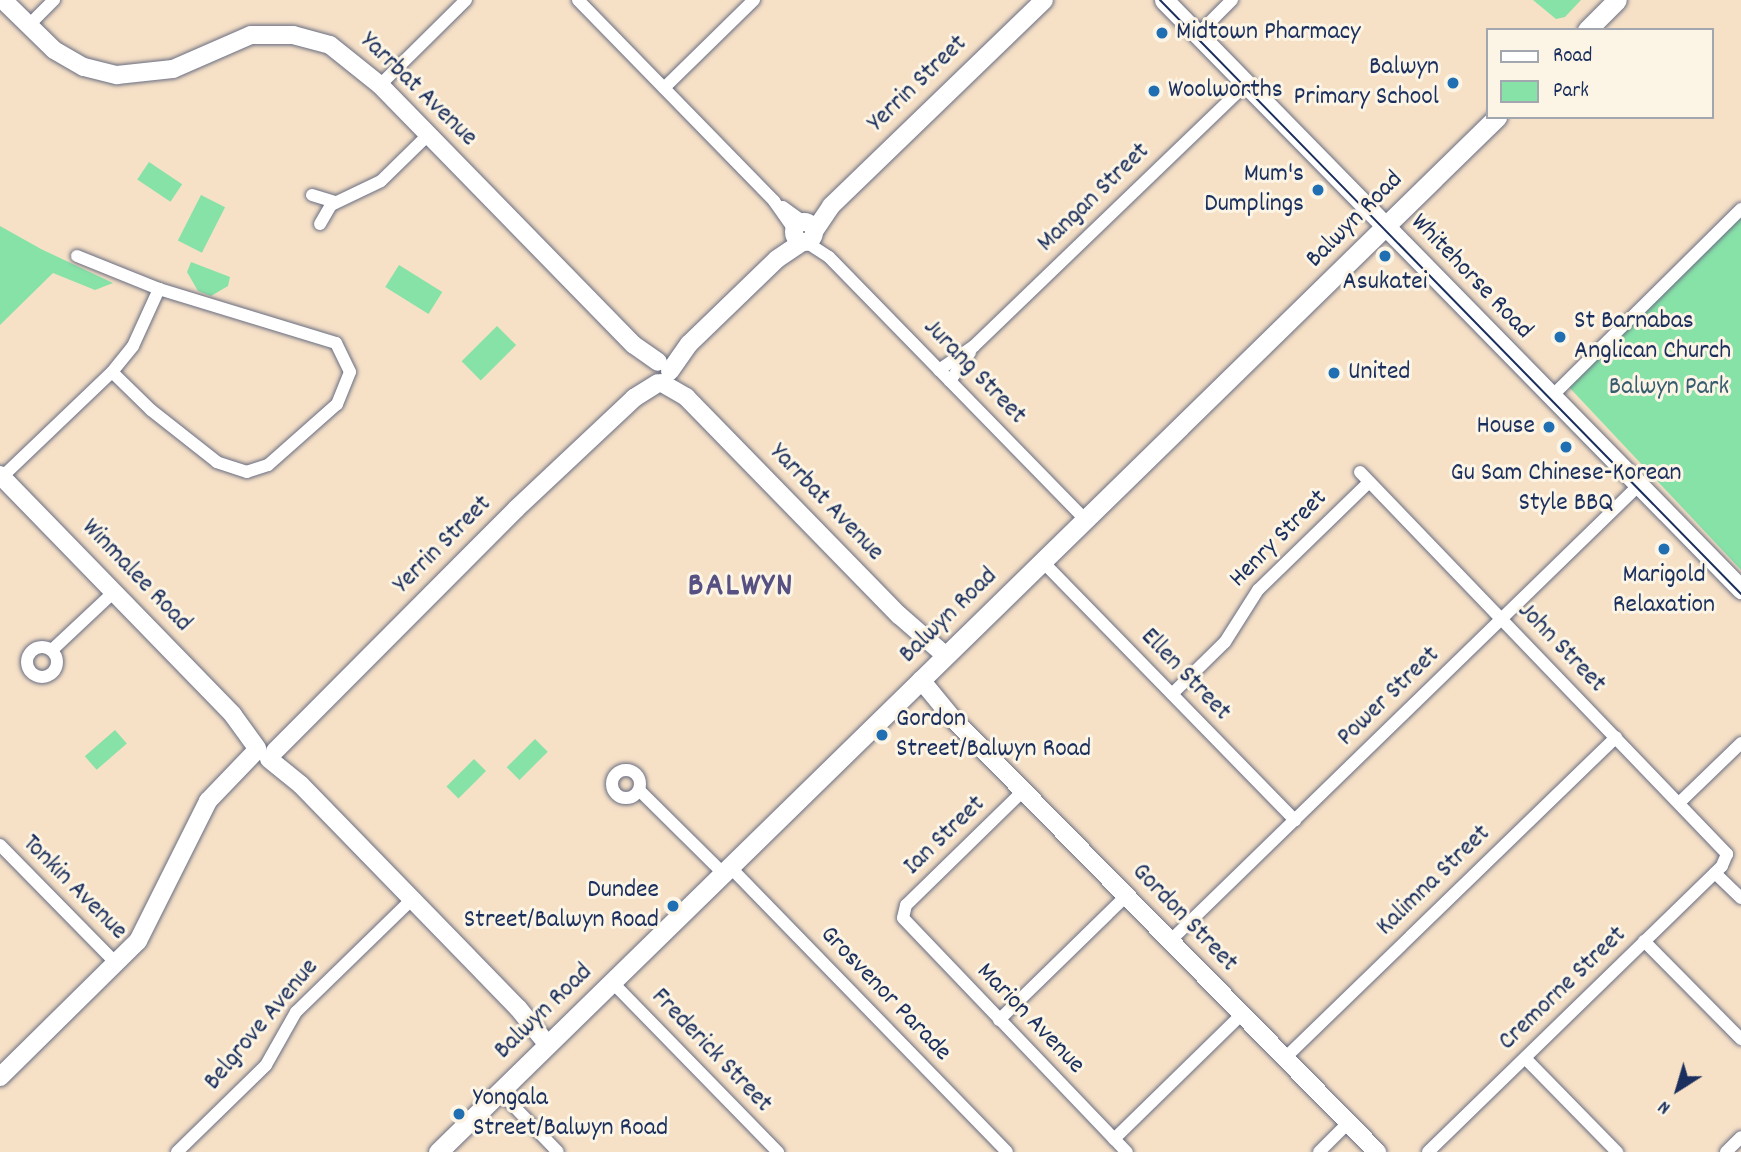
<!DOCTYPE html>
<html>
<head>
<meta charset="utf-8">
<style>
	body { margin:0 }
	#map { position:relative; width:1741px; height:1152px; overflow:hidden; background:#f6e0c6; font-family:Dekko,sans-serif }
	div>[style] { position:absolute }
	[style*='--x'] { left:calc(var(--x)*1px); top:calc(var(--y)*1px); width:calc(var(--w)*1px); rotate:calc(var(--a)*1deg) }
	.green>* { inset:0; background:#87e2a8; transform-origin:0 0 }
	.roads { filter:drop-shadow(0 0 2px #686d82) drop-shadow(0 0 2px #686d82) }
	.street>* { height:12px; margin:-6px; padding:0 6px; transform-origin:6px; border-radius:6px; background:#fff }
	.street>.ring { margin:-6px; padding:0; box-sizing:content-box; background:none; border:12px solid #fff; border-radius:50% }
	.secondary>* { height:18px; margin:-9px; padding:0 9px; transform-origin:9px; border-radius:9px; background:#fff }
	.secondary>.ring { margin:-9px; padding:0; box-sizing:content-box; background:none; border:18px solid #fff; border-radius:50% }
	.primary>* { height:19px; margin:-9.5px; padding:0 9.5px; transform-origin:9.5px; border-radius:9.5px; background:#fff }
	.tram>* { height:2px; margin:-1px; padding:0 1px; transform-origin:1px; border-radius:1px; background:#1b2f5e }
	.dots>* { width:19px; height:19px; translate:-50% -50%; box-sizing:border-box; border:4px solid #fcf5e5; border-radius:50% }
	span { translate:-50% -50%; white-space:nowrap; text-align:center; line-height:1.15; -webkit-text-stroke:6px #fcf5e5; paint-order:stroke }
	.poi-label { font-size:26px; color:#1b2f5e }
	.left { translate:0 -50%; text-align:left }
	.right { translate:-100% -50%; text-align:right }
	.street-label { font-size:26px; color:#1b2f5e }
	.park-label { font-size:26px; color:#365c70 }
	.district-label { font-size:33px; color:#575083; font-weight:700; letter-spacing:2px }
	.legend { position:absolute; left:1486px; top:28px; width:228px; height:91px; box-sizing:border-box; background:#fcf5e5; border:2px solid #a2a6af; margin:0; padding:9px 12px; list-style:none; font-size:21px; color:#1b2f5e }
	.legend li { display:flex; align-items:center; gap:14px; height:35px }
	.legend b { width:35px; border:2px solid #a2a6af }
	.north { position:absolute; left:1643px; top:1054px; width:70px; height:70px; -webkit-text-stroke:5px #fcf5e5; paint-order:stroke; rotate:217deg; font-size:19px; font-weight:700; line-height:28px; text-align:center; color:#1b2f5e }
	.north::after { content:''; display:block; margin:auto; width:24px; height:32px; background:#1b2f5e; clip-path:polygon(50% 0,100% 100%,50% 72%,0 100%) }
</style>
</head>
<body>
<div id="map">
	<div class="green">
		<div style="clip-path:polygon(1533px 0,1581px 0,1565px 17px,1556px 19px)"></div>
		<div style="left:149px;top:162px;width:40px;height:21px;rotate:34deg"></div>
		<div style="left:201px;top:195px;width:27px;height:51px;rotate:27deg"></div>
		<div style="clip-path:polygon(1741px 217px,1741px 570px,1568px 386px)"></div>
		<div style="clip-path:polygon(0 226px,41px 249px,113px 283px,95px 290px,53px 273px,0 325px)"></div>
		<div style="clip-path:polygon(191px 262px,230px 277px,228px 286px,211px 296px,198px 291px,187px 272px)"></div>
		<div style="left:399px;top:265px;width:51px;height:26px;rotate:32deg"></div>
		<div style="left:497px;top:326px;width:27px;height:50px;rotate:45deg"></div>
		<div style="left:115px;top:730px;width:18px;height:40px;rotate:49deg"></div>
		<div style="left:535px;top:739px;width:18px;height:40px;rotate:45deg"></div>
		<div style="left:474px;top:759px;width:17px;height:39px;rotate:45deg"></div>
	</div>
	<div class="roads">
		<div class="street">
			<div style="--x:578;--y:0;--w:281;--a:45.7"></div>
			<div style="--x:774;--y:201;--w:35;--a:55"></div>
			<div style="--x:28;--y:26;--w:37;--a:-45"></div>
			<div style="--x:1198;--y:34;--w:48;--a:-45"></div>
			<div style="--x:380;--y:85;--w:121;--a:-44.7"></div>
			<div style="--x:664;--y:88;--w:126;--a:-44.4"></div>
			<div style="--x:312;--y:195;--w:24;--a:17"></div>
			<div style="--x:783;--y:207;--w:24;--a:36"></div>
			<div style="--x:320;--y:224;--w:22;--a:-60"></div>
			<div style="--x:331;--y:205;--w:55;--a:-25.6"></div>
			<div style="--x:381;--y:181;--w:67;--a:-44.4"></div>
			<div style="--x:806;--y:242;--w:27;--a:33"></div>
			<div style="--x:829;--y:257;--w:368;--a:45.7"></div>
			<div style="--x:77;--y:256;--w:88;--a:21.9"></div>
			<div style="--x:159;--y:289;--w:185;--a:17"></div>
			<div style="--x:336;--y:343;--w:32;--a:64"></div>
			<div style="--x:350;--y:372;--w:35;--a:112"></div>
			<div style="--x:337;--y:404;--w:92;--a:138.5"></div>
			<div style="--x:268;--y:465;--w:22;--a:162"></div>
			<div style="--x:247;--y:472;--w:32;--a:-162"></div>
			<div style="--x:217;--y:462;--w:84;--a:-141.8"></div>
			<div style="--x:151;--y:410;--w:54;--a:-135.7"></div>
			<div style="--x:939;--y:370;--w:42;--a:-34.4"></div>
			<div style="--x:974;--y:346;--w:378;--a:-43.9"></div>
			<div style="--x:950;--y:381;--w:35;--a:-55"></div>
			<div style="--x:1552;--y:396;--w:266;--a:-44.7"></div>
			<div style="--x:1360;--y:472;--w:530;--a:46.15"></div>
			<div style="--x:1727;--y:854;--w:13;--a:113"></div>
			<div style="--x:1722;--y:866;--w:410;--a:135.8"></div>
			<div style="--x:2;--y:477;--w:152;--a:-43.7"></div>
			<div style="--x:112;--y:372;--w:33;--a:-51"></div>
			<div style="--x:133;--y:346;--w:63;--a:-65.5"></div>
			<div style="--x:1043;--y:562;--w:361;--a:45.7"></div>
			<div class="ring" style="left:27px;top:647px;width:18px;height:18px"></div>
			<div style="--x:52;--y:650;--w:86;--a:-43.1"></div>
			<div style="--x:1172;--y:694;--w:74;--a:-44.5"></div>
			<div style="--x:1225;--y:642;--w:62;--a:-57.6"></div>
			<div style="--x:1258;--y:590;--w:155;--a:-44.2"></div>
			<div class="ring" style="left:612px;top:770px;width:16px;height:16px"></div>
			<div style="--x:639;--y:790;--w:118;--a:44.7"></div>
			<div style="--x:1023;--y:791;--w:163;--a:135.7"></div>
			<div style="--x:906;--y:905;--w:13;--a:103"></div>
			<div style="--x:903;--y:918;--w:324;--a:46.3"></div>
			<div style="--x:1680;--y:802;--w:85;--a:-44"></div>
			<div style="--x:0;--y:845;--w:165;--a:45.5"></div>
			<div style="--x:730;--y:867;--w:397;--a:45.8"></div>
			<div style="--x:1715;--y:873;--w:36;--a:44"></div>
			<div style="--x:1170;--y:941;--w:654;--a:-44.19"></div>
			<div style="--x:1644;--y:941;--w:138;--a:45.3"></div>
			<div style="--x:612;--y:982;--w:238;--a:45.7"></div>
			<div style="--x:999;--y:1020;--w:177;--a:-44.3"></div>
			<div style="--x:1285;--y:1058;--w:461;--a:-44.1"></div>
			<div style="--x:1525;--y:1058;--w:132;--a:45.6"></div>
			<div style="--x:500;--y:1092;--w:83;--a:46"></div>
			<div style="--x:1114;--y:1139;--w:179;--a:-44.3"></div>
			<div style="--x:177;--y:1152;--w:124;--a:-44.3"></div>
			<div style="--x:266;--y:1065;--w:61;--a:-60.5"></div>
			<div style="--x:296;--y:1012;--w:162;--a:-44.2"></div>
			<div style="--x:1319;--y:1152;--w:41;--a:-45"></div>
			<div style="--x:1726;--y:1152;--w:21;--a:-45"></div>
		</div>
		<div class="secondary">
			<div style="--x:3;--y:0;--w:71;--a:44.4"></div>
			<div style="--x:54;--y:50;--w:34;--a:30"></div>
			<div style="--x:84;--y:67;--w:34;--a:14"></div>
			<div style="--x:117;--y:75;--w:56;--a:-6.1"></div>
			<div style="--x:173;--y:69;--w:85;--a:-23.6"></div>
			<div style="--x:251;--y:35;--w:42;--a:0"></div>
			<div style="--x:293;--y:35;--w:38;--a:15"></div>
			<div style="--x:330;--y:45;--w:64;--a:38.7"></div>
			<div style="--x:380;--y:85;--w:363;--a:45.7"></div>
			<div style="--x:634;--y:345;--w:29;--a:35"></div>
			<div class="ring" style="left:794px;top:222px;width:2px;height:2px"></div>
			<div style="--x:815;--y:230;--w:29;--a:-56"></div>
			<div style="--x:831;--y:206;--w:296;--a:-44"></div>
			<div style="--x:670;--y:371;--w:33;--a:-55"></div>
			<div style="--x:689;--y:344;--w:122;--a:-44"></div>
			<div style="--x:777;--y:259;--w:30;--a:-34"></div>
			<div style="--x:662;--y:383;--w:28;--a:30"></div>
			<div style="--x:686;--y:397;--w:305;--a:45.7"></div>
			<div style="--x:899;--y:615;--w:62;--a:41.1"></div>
			<div style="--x:0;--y:475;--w:334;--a:45.8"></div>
			<div style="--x:233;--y:715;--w:41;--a:54"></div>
			<div style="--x:921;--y:680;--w:52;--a:50.5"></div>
			<div style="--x:954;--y:720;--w:605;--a:45.6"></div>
			<div style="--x:275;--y:751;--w:342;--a:-45.1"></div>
			<div style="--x:516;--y:509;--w:162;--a:-43.2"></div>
			<div style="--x:634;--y:398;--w:28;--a:-32"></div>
			<div style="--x:269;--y:759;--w:41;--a:39.1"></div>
			<div style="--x:301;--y:785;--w:311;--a:45.8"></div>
			<div style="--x:518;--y:1008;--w:48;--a:51"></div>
			<div style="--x:0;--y:1077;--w:194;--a:-44.6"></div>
			<div style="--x:138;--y:941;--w:157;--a:-63.4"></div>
			<div style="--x:208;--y:801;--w:71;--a:-46.1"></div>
		</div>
		<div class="primary">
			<div style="--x:1164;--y:0;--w:825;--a:45.59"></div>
			<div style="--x:1587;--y:30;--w:42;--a:-45"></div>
			<div style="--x:438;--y:1152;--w:1481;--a:-44.34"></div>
		</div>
	</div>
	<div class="tram">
		<div style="--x:1160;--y:0;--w:831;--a:45.63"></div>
	</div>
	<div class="dots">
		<div style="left:1162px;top:33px;background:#1f6fb2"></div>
		<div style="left:1453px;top:83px;background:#1f6fb2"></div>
		<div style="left:1154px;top:91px;background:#1f6fb2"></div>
		<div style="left:1318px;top:190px;background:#1f6fb2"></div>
		<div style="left:1385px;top:256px;background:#1f6fb2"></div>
		<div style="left:1560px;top:337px;background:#1f6fb2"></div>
		<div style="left:1334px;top:373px;background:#1f6fb2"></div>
		<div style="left:1549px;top:427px;background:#1f6fb2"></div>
		<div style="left:1566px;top:447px;background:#1f6fb2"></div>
		<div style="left:1664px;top:549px;background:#1f6fb2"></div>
		<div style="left:882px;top:735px;background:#1f6fb2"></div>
		<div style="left:673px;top:906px;background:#1f6fb2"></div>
		<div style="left:459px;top:1114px;background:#1f6fb2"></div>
	</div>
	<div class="poi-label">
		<span class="left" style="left:1176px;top:33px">Midtown Pharmacy</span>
		<span class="right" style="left:1439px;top:83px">Balwyn<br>Primary School</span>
		<span class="left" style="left:1168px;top:91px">Woolworths</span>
		<span class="right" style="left:1304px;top:190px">Mum's<br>Dumplings</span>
		<span style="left:1385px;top:283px">Asukatei</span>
		<span class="left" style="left:1574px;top:337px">St Barnabas<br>Anglican Church</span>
		<span class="left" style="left:1348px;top:373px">United</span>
		<span class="right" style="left:1535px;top:427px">House</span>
		<span style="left:1566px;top:489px">Gu Sam Chinese-Korean<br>Style BBQ</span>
		<span style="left:1664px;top:591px">Marigold<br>Relaxation</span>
		<span class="left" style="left:896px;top:735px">Gordon<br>Street/Balwyn Road</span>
		<span class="right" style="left:659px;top:906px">Dundee<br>Street/Balwyn Road</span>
		<span class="left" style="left:473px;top:1114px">Yongala<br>Street/Balwyn Road</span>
	</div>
	<div class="street-label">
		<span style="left:918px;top:84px;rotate:-44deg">Yerrin Street</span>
		<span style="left:418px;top:90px;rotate:44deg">Yarrbat Avenue</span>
		<span style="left:1094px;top:198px;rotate:-44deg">Mangan Street</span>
		<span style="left:1355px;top:220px;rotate:-45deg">Balwyn Road</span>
		<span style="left:1471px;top:277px;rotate:46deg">Whitehorse Road</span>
		<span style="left:974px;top:372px;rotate:46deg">Jurang Street</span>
		<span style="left:826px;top:503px;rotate:46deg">Yarrbat Avenue</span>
		<span style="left:1279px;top:539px;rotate:-45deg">Henry Street</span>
		<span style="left:443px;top:545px;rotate:-45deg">Yerrin Street</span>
		<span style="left:136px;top:576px;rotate:46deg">Winmalee Road</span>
		<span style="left:949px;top:616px;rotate:-44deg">Balwyn Road</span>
		<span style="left:1561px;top:648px;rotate:46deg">John Street</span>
		<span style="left:1185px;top:675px;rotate:46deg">Ellen Street</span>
		<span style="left:1389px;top:697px;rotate:-44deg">Power Street</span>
		<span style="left:945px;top:836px;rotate:-44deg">Ian Street</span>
		<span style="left:1434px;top:881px;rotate:-44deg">Kalimna Street</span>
		<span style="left:74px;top:888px;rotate:45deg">Tonkin Avenue</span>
		<span style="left:1184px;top:918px;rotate:46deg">Gordon Street</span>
		<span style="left:1563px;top:989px;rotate:-44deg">Cremorne Street</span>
		<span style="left:885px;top:994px;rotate:46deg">Grosvenor Parade</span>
		<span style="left:544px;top:1012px;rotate:-44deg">Balwyn Road</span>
		<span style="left:1030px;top:1019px;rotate:46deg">Marion Avenue</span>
		<span style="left:262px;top:1025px;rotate:-50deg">Belgrove Avenue</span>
		<span style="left:711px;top:1051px;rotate:46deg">Frederick Street</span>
	</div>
	<div class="park-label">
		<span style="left:1669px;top:388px">Balwyn Park</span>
	</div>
	<div class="district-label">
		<span style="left:741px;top:588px">BALWYN</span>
	</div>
	<ul class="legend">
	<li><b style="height:9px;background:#fff"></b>Road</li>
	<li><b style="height:19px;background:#87e2a8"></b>Park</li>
	</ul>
	<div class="north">N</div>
</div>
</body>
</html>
